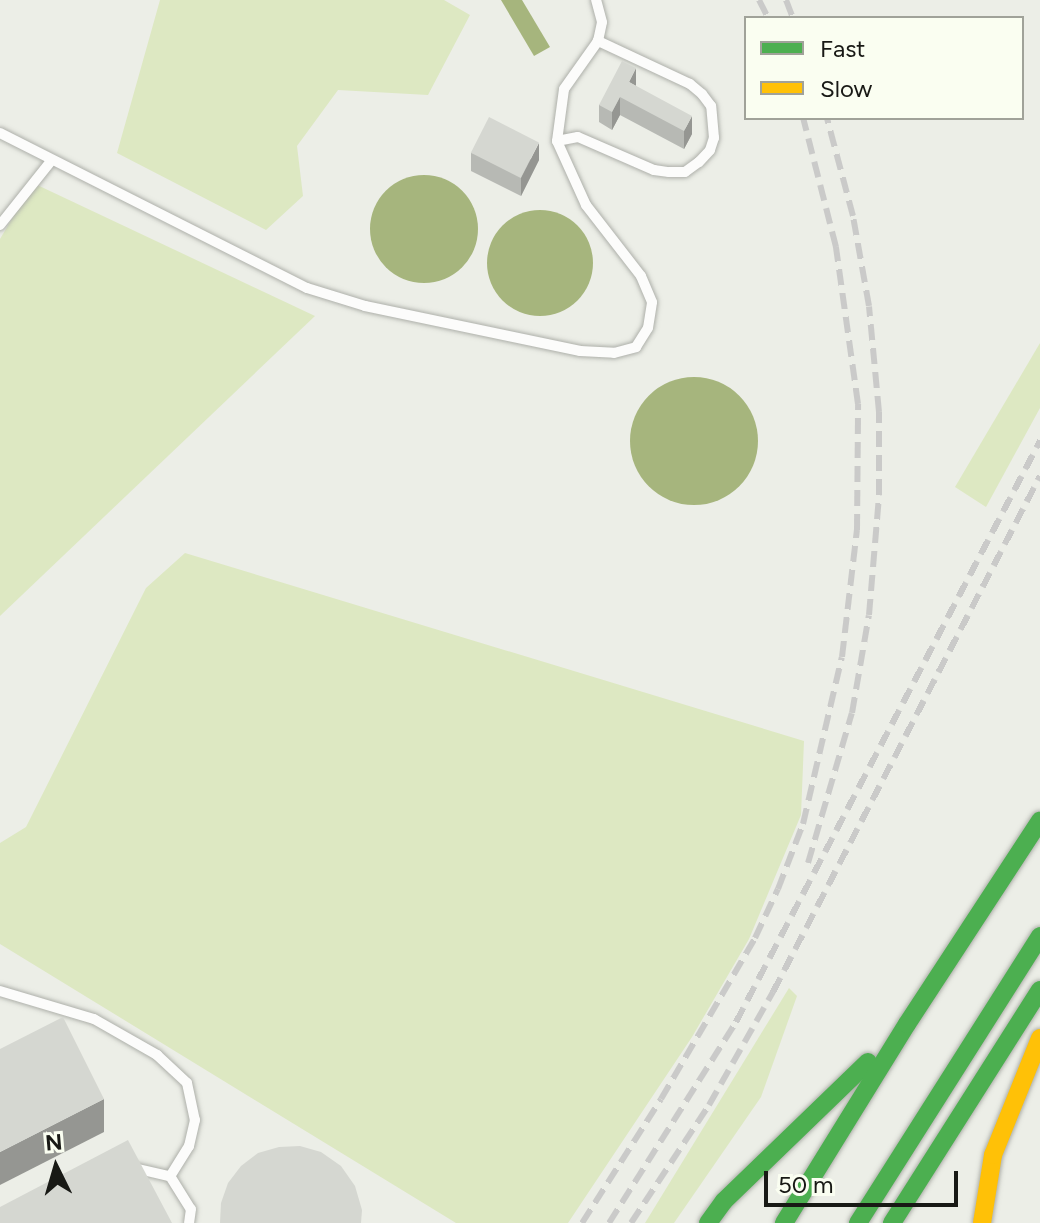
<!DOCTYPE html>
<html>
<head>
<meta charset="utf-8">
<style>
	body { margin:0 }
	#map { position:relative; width:1040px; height:1223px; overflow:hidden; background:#eceee7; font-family:Figtree,sans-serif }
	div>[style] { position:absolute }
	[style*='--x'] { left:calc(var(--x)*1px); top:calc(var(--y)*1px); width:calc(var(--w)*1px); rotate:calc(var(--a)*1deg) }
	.green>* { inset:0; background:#dde8c2 }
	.water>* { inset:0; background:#a6b57d }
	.round { border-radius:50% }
	.roads { filter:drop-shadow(0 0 2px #aeb0aa) drop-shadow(0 0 2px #aeb0aa) }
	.lane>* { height:10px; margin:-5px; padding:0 5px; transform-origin:5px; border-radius:5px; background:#fcfcfb }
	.fast>* { height:18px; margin:-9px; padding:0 9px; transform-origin:9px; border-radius:9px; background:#4caf50 }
	.slow>* { height:18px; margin:-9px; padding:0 9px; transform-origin:9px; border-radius:9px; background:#ffc107 }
	.rail>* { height:6px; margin-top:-3px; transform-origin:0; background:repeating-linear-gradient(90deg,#cacac9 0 16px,transparent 0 24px) }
	.wall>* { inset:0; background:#b7b9b4 }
	.shaded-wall>* { inset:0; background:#959692 }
	.building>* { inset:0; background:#d5d7d1; transform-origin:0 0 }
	span { translate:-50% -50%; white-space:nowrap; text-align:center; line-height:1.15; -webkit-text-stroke:6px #fafef1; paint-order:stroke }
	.legend { position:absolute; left:744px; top:16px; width:280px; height:104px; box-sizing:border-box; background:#fafef1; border:2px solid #a0a299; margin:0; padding:10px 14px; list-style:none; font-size:24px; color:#181915 }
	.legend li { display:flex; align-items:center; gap:16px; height:40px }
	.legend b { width:40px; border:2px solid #a0a299 }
	.north { position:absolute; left:16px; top:1127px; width:80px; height:80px; -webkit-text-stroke:6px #fafef1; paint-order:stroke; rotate:355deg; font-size:22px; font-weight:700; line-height:32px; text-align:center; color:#181915 }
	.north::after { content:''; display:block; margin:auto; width:28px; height:36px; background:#181915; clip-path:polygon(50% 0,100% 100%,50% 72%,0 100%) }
	.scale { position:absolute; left:764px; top:1171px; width:194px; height:36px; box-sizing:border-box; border:4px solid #181915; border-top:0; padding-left:10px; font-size:24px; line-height:28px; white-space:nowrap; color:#181915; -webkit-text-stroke:6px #fafef1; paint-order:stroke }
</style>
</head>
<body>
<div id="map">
	<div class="green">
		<div style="clip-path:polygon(160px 0,444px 0,470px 15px,428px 95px,338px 90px,297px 146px,303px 196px,266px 230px,117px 153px)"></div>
		<div style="clip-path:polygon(33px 183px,315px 316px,0 616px,0 239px)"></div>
		<div style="clip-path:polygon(1040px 343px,1040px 408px,986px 507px,955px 487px)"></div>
		<div style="clip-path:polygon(185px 553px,804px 741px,801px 815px,749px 939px,692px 1037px,568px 1223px,456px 1223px,0 944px,0 843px,26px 827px,146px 588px)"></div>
		<div style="clip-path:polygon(789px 988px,797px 996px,761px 1097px,674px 1223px,645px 1223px)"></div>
	</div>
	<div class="water">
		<div style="clip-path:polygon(501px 0,522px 0,550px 47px,534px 56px)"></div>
		<div class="round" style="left:370px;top:175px;width:108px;height:108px"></div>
		<div class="round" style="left:487px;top:210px;width:106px;height:106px"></div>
		<div class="round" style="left:630px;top:377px;width:128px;height:128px"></div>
	</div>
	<div class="roads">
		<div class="lane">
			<div style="--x:0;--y:133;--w:344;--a:26.8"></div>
			<div style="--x:307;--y:288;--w:61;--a:17.2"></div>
			<div style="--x:365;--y:306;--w:220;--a:11.8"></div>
			<div style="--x:580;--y:351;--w:34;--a:3"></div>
			<div style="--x:614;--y:353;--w:23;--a:-15"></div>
			<div style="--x:636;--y:347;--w:22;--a:-58"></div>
			<div style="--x:648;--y:328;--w:26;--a:-81"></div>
			<div style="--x:652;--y:302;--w:28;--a:-113"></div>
			<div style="--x:641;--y:276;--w:90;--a:-127.8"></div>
			<div style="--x:586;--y:205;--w:70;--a:-114.4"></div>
			<div style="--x:557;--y:141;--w:52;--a:-82.3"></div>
			<div style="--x:564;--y:89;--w:59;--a:-54.7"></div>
			<div style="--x:557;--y:141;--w:21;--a:-11"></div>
			<div style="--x:578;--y:137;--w:83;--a:23.5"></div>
			<div style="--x:654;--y:170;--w:15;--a:8"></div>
			<div style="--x:669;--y:172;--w:16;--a:0"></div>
			<div style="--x:685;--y:172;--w:17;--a:-36"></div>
			<div style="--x:699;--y:162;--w:16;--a:-47"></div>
			<div style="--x:710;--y:150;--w:13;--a:-72"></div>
			<div style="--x:714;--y:138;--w:32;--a:-95"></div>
			<div style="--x:711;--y:106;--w:15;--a:-127"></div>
			<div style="--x:702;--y:94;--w:16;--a:-140"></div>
			<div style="--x:690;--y:84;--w:102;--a:-154.9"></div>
			<div style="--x:598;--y:41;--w:19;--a:-78"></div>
			<div style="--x:602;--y:22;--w:23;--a:-105"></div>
			<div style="--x:0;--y:225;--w:82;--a:-51.4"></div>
			<div style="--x:0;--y:991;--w:98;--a:16.6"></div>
			<div style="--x:94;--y:1019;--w:73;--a:29.7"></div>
			<div style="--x:157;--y:1055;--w:41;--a:43"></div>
			<div style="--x:187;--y:1083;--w:38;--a:78"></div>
			<div style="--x:195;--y:1120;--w:27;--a:103"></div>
			<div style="--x:189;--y:1146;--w:36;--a:122"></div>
			<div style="--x:134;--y:1168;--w:37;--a:13"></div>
			<div style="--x:170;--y:1176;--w:39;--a:58"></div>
			<div style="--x:191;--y:1209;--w:14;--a:98"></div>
		</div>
		<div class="fast">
			<div style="--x:708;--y:1223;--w:27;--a:-54"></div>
			<div style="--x:724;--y:1201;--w:200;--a:-44"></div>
			<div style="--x:784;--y:1223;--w:234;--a:-58.3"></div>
			<div style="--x:907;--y:1024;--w:243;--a:-56.8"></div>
			<div style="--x:858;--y:1223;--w:340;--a:-57.6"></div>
			<div style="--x:892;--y:1223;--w:276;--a:-57.6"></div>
		</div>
		<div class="slow">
			<div style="--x:982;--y:1223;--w:69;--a:-80.8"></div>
			<div style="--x:993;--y:1155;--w:126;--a:-68.1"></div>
		</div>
	</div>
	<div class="rail">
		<div style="--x:759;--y:0;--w:20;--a:63"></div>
		<div style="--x:786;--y:0;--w:19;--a:69"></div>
		<div style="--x:808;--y:863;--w:156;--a:-73.7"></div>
		<div style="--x:852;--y:713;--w:99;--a:-80.2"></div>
		<div style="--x:869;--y:615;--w:120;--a:-85.2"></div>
		<div style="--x:879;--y:495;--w:83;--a:-90"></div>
		<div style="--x:879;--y:412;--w:106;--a:-95.4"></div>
		<div style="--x:869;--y:306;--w:91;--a:-100.1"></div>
		<div style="--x:853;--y:216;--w:101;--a:-104.9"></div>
		<div style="--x:582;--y:1223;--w:147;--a:-57.5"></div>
		<div style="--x:661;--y:1099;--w:186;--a:-59.7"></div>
		<div style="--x:755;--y:938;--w:54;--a:-64.9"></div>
		<div style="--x:778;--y:889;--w:70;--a:-69"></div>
		<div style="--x:803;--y:824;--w:171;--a:-76.9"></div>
		<div style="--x:842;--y:657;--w:128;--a:-83.3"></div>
		<div style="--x:857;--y:530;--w:126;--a:-89.5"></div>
		<div style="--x:858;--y:404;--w:159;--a:-98"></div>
		<div style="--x:836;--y:247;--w:133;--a:-104.3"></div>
		<div style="--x:609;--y:1223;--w:238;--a:-57.7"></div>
		<div style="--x:736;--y:1022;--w:656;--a:-62.38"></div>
		<div style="--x:631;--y:1223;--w:141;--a:-56.5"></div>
		<div style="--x:709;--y:1105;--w:130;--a:-60.5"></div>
		<div style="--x:773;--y:992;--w:581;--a:-62.64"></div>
	</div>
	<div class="wall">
		<div style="clip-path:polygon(636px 86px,692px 134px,684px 149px,620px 115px,612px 130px,599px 122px,599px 105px)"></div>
		<div style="clip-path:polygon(471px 153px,539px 160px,521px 196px,471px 171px)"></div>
	</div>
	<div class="shaded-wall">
		<div style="clip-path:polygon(636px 68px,636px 86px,629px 82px)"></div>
		<div style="clip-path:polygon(620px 97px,620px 115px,612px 130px,612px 112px)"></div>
		<div style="clip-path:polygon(692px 116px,692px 134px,684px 149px,684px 131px)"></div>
		<div style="clip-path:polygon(539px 143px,539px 160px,521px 196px,521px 178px)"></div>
		<div style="clip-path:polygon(104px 1099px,104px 1132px,0 1185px,0 1152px)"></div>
	</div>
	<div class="building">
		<div style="clip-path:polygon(622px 61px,636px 68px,629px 82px,692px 116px,684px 131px,620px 97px,612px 112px,599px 105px)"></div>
		<div style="left:489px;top:117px;width:56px;height:40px;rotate:27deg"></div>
		<div style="clip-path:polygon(63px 1017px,104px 1099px,0 1152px,0 1049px)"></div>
		<div style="clip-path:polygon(128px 1140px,172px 1223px,0 1223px,0 1207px)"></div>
		<div style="clip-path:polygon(300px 1146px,321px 1152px,341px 1166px,355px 1186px,362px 1210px,361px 1223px,220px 1223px,221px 1203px,228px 1183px,241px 1166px,258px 1153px,279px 1147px)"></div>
	</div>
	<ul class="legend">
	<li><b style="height:10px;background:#4caf50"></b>Fast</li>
	<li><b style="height:10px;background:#ffc107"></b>Slow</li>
	</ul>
	<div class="north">N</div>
	<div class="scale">50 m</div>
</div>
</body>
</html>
